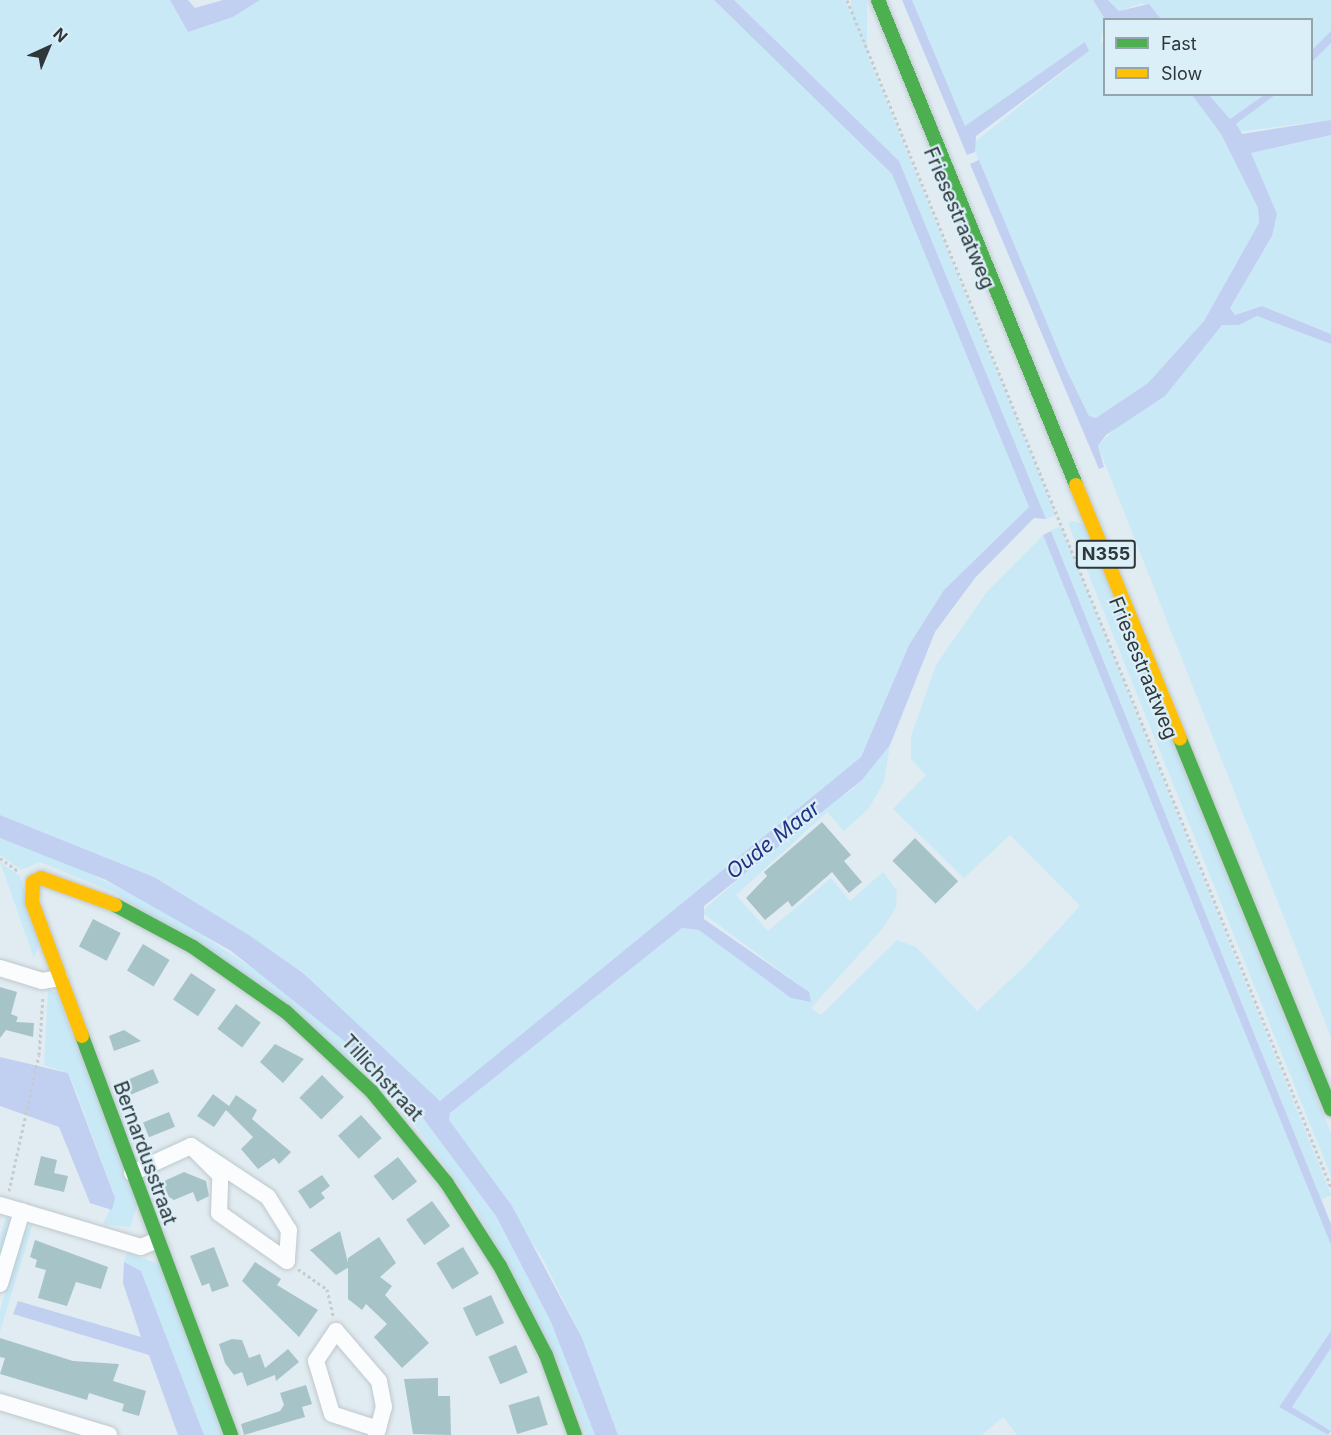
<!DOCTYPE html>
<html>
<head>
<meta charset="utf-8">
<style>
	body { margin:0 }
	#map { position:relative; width:1331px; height:1435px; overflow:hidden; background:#e1ecf2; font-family:Inter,sans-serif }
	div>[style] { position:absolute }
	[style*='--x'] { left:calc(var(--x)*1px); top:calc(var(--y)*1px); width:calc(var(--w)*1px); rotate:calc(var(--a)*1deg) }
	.green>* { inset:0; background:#c9e9f7; transform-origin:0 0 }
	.water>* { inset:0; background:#c1d0f1 }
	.building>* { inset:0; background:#a6c3c8; transform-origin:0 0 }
	.path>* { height:3px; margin-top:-1.5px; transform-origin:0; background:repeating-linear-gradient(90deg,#c8cbcd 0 3px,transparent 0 6px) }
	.roads { filter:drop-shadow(0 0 2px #bfc8cc) drop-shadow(0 0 2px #bfc8cc) }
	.street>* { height:16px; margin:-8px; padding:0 8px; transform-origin:8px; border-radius:8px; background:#fafcfd }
	.fast>* { height:14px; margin:-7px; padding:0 7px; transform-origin:7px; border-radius:7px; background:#4caf50 }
	.slow>* { height:14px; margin:-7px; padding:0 7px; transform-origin:7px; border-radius:7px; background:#ffc107 }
	span { translate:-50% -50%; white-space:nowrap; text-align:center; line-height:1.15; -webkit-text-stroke:4.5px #dbeff8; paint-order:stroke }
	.shield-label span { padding:2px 4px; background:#dbeff8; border:2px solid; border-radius:4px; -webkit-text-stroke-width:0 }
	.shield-label { font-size:18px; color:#2f373a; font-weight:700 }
	.street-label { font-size:20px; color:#2f373a }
	.water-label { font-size:21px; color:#203184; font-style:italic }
	.legend { position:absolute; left:1103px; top:18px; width:210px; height:78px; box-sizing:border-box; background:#dbeff8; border:2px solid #96a5ac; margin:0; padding:8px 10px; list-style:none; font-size:18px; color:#2f373a }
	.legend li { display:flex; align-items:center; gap:12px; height:30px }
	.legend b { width:30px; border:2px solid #96a5ac }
	.north { position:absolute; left:18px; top:18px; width:60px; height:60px; -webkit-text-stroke:4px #dbeff8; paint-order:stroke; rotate:44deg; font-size:16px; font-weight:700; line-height:24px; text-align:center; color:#2f373a }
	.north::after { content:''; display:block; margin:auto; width:21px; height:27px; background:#2f373a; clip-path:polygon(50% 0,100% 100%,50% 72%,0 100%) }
</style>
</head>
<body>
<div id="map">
	<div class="green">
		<div style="clip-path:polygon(0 0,170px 0,188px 32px,233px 17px,260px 0,714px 0,892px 174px,1029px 507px,944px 590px,909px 645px,861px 757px,444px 1099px,434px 1101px,303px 973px,252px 937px,154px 877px,0 815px)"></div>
		<div style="clip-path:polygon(734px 0,845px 0,1056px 515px,1046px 519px,899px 161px)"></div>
		<div style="left:851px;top:0;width:16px;height:554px"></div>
		<div style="clip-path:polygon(912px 0,1093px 0,1105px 19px,1100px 44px,1104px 41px,1104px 94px,1192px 95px,1221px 134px,1258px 208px,1259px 223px,1204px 321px,1148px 383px,1096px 418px,1089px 416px,1066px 369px,972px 144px,1089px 51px,965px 126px)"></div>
		<div style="clip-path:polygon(1108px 0,1331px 0,1331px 31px,1312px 50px,1312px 20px,1161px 19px,1142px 3px,1119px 11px)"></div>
		<div style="clip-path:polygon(1331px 43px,1331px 120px,1237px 132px,1236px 124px,1275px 95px,1312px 94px,1312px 62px)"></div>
		<div style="clip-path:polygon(1209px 95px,1264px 95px,1230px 119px)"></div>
		<div style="clip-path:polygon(1331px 135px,1331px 334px,1263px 306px,1235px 315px,1230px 308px,1272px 236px,1251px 153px)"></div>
		<div style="clip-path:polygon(1257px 316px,1331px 344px,1331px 1037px,1098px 446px,1121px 422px,1167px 393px,1219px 326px)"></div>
		<div style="clip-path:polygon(1073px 521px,1085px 525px,1331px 1133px,1331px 1176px,1068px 523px)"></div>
		<div style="left:1061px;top:526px;width:722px;height:11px;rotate:68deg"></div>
		<div style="clip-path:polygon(1043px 535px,1331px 1245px,1331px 1331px,1279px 1407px,1328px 1435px,1017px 1435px,1003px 1417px,982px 1435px,618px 1435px,582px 1338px,542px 1257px,448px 1120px,450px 1113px,682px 928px,699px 930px,809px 992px,701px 912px,815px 813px,853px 789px,890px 745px,884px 782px,869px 808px,844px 831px,827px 812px,736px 895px,768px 931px,831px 878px,850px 901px,883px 872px,897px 891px,896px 907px,883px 928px,811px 1008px,821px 1015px,897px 940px,916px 947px,977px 1011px,1025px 966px,1080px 906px,1010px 835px,964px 878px,893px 809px,926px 775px,911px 759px,911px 736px,936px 665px,986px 593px)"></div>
		<div style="clip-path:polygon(0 838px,70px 864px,164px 910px,281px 987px,372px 1063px,414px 1106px,496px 1216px,551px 1322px,595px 1435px,586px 1435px,565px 1376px,476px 1208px,413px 1122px,360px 1067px,116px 893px,40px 862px,21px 870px,0 855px)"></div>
		<div style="clip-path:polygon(0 862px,20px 876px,39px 944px,34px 958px)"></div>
		<div style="clip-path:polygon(48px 989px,56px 992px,138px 1204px,130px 1227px,103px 1224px,115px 1198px,76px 1091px,68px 1073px,44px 1065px)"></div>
		<div style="clip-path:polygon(6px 1216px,11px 1222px,0 1267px,0 1238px)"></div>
		<div style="clip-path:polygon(33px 1223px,0 1332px,0 1310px,23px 1233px)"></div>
		<div style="clip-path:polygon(127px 1253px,159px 1264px,224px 1435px,204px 1435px,141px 1272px,124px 1262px)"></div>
		<div style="clip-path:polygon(1331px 1348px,1331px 1431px,1291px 1407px)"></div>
	</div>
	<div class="water">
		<div style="clip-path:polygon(170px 0,188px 0,195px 8px,223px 0,260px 0,233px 17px,188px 32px)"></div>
		<div style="clip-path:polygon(714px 0,734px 0,899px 161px,1046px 519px,1034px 518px,975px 578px,935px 632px,890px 745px,862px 780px,704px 906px,704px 919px,809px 992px,811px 1002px,791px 998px,699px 930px,682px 928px,450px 1113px,449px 1120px,512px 1206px,582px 1338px,618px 1435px,595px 1435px,551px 1322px,496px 1216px,414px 1106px,372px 1063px,231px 951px,106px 880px,0 838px,0 815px,154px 877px,252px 937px,303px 973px,440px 1101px,861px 757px,909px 645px,944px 590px,1029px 507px,892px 174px)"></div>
		<div style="clip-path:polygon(902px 0,912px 0,965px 126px,1085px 42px,1089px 51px,976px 136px,975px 152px,967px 155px)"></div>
		<div style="clip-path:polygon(1093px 0,1108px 0,1119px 11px,1149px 4px,1161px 19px,1105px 19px)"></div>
		<div style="clip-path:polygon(1331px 31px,1331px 43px,1312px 62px,1312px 50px)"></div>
		<div style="clip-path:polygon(1192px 95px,1209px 95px,1230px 119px,1264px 95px,1275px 95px,1236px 124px,1242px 134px,1331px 120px,1331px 135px,1251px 153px,1277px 214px,1272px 236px,1230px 308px,1235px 315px,1262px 306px,1331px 334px,1331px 344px,1257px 316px,1239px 325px,1222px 325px,1165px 396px,1106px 435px,1098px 446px,1104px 467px,1099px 469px,970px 164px,979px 160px,1066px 369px,1089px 416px,1096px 418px,1148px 383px,1204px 321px,1259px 223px,1258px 208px,1221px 134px)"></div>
		<div style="clip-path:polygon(1051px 531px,1331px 1224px,1331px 1245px,1043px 535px)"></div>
		<div style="clip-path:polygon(0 1057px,68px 1073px,115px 1198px,112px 1210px,90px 1203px,59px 1127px,0 1106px)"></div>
		<div style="clip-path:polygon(124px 1262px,141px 1271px,204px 1435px,178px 1435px,149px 1355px,13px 1314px,18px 1301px,141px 1337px,123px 1283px)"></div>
		<div style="clip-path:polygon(1331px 1331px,1331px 1348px,1292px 1407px,1331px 1431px,1328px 1435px,1279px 1407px)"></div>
	</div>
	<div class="building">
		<div style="clip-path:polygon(822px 822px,851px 855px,844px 861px,862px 882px,849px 893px,832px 872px,792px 907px,788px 901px,765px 920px,746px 898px,767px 876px,764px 872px)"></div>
		<div style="left:915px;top:838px;width:61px;height:32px;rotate:45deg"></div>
		<div style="left:93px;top:919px;width:31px;height:31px;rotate:27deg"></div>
		<div style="left:143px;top:944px;width:31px;height:31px;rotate:31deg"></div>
		<div style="left:191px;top:973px;width:30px;height:32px;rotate:34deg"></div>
		<div style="clip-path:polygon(0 987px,17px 992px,11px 1014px,18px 1017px,16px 1022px,34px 1023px,33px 1037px,6px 1030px,0 1038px)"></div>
		<div style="left:236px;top:1004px;width:31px;height:31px;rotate:37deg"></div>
		<div style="clip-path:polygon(124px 1030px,141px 1041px,114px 1051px,109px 1036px)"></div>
		<div style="clip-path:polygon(275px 1044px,304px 1059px,283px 1083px,260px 1062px)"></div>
		<div style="left:153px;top:1069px;width:15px;height:30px;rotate:67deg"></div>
		<div style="left:322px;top:1075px;width:31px;height:32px;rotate:45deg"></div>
		<div style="clip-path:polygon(213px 1094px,229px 1106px,236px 1095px,257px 1110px,252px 1119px,291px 1152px,279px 1164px,274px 1158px,258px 1169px,241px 1149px,253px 1137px,226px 1110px,214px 1127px,197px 1116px)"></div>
		<div style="left:169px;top:1112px;width:16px;height:28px;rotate:68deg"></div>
		<div style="left:361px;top:1115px;width:31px;height:31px;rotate:48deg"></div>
		<div style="clip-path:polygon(41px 1156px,57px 1160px,54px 1173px,68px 1176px,64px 1192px,34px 1185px)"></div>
		<div style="left:398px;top:1157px;width:31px;height:31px;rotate:52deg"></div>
		<div style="clip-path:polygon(184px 1172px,206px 1181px,209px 1196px,197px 1202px,193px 1192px,174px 1200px,169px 1197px,162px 1182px)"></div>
		<div style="clip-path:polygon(322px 1175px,330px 1186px,321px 1193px,325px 1198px,310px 1209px,298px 1191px)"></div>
		<div style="left:432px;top:1201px;width:31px;height:32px;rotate:54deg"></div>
		<div style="clip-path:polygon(340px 1231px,349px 1267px,336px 1275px,310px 1250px)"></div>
		<div style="clip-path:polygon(379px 1237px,396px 1263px,380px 1277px,392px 1286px,385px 1295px,429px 1343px,402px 1368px,374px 1337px,387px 1324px,366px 1304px,362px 1310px,348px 1299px,348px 1258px)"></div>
		<div style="clip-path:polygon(35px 1240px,108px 1267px,101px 1289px,76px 1282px,67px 1306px,38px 1298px,46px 1270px,35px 1267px,37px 1260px,30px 1257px)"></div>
		<div style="clip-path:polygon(214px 1247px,229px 1286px,212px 1292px,209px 1283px,202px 1286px,190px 1256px)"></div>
		<div style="left:463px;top:1247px;width:31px;height:31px;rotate:59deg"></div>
		<div style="clip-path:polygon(255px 1262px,281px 1279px,277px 1285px,318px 1310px,299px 1337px,242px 1281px)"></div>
		<div style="left:491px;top:1295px;width:31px;height:31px;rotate:65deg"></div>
		<div style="clip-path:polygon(0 1338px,73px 1361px,119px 1364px,113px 1381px,146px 1391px,139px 1416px,122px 1411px,124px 1404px,89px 1393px,87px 1400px,0 1374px,5px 1358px,0 1357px)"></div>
		<div style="clip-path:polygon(232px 1339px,242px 1340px,249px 1358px,260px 1354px,265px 1368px,288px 1349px,299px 1362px,276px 1381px,275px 1375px,247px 1386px,242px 1372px,234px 1375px,225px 1363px,219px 1344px)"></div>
		<div style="left:516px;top:1345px;width:30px;height:30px;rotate:67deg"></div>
		<div style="clip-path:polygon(438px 1378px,438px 1396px,450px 1396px,451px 1435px,413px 1434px,404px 1379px)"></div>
		<div style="clip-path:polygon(306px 1385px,312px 1404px,302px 1407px,305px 1417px,244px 1435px,241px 1424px,280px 1411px,284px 1405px,280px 1393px)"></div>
		<div style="left:539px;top:1396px;width:30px;height:32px;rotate:73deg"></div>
	</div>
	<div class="path">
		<div style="--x:847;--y:0;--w:1282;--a:67.82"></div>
		<div style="--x:0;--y:858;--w:22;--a:36"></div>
		<div style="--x:9;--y:1191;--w:139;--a:-77.6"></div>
		<div style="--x:39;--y:1055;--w:58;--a:-86.1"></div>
		<div style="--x:298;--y:1269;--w:35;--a:35"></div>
		<div style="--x:327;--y:1289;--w:28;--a:77"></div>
	</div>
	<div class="roads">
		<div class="street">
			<div style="--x:0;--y:968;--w:44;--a:17.2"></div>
			<div style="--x:42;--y:981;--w:18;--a:-9"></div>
			<div style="--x:132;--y:1173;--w:65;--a:-24.6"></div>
			<div style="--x:191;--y:1146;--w:92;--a:33.5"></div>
			<div style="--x:268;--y:1197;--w:39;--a:58"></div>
			<div style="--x:289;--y:1230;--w:31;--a:94"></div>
			<div style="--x:287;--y:1261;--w:83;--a:-144.8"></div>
			<div style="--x:219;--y:1213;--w:38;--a:-88"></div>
			<div style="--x:220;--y:1175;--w:41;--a:-135"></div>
			<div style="--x:0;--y:1205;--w:147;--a:16.6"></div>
			<div style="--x:141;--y:1247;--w:15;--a:-23"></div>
			<div style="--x:0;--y:1284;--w:76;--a:-73.2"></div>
			<div style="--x:0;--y:1402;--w:114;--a:16.8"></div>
			<div style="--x:376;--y:1435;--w:6;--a:-72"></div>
			<div style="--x:378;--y:1429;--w:23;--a:-75"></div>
			<div style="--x:384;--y:1407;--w:26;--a:-101"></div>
			<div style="--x:379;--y:1381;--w:66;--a:-130.7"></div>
			<div style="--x:336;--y:1331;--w:36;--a:124"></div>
			<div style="--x:316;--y:1361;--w:55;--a:73.2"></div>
			<div style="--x:332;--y:1414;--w:48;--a:18.1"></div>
		</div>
		<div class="fast">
			<div style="--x:878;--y:0;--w:524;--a:67.79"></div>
			<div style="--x:1180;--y:739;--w:400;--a:67.8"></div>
			<div style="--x:115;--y:905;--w:89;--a:28.3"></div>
			<div style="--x:193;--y:947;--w:113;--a:35"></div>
			<div style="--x:286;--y:1012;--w:117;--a:42.9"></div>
			<div style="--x:372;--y:1092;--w:117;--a:50.6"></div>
			<div style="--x:446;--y:1182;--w:100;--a:57.3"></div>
			<div style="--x:500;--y:1266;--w:100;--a:62.7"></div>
			<div style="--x:546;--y:1355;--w:85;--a:70.1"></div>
			<div style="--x:82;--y:1036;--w:426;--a:69.5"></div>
		</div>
		<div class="slow">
			<div style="--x:1076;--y:485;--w:274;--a:67.7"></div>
			<div style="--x:82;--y:1036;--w:143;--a:-110.5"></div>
			<div style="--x:32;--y:902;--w:20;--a:-87"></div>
			<div style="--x:33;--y:882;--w:9;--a:-27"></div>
			<div style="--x:41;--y:878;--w:79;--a:20"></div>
		</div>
	</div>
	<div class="shield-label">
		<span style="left:1106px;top:554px">N355</span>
	</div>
	<div class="street-label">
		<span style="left:959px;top:218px;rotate:67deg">Friesestraatweg</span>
		<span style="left:1143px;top:668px;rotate:68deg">Friesestraatweg</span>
		<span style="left:382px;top:1078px;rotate:47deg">Tillichstraat</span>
		<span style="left:145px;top:1153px;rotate:70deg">Bernardusstraat</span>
	</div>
	<div class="water-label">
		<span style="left:773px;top:840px;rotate:-38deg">Oude Maar</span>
	</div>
	<ul class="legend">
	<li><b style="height:8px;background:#4caf50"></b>Fast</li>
	<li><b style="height:8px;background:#ffc107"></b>Slow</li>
	</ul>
	<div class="north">N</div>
</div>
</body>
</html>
